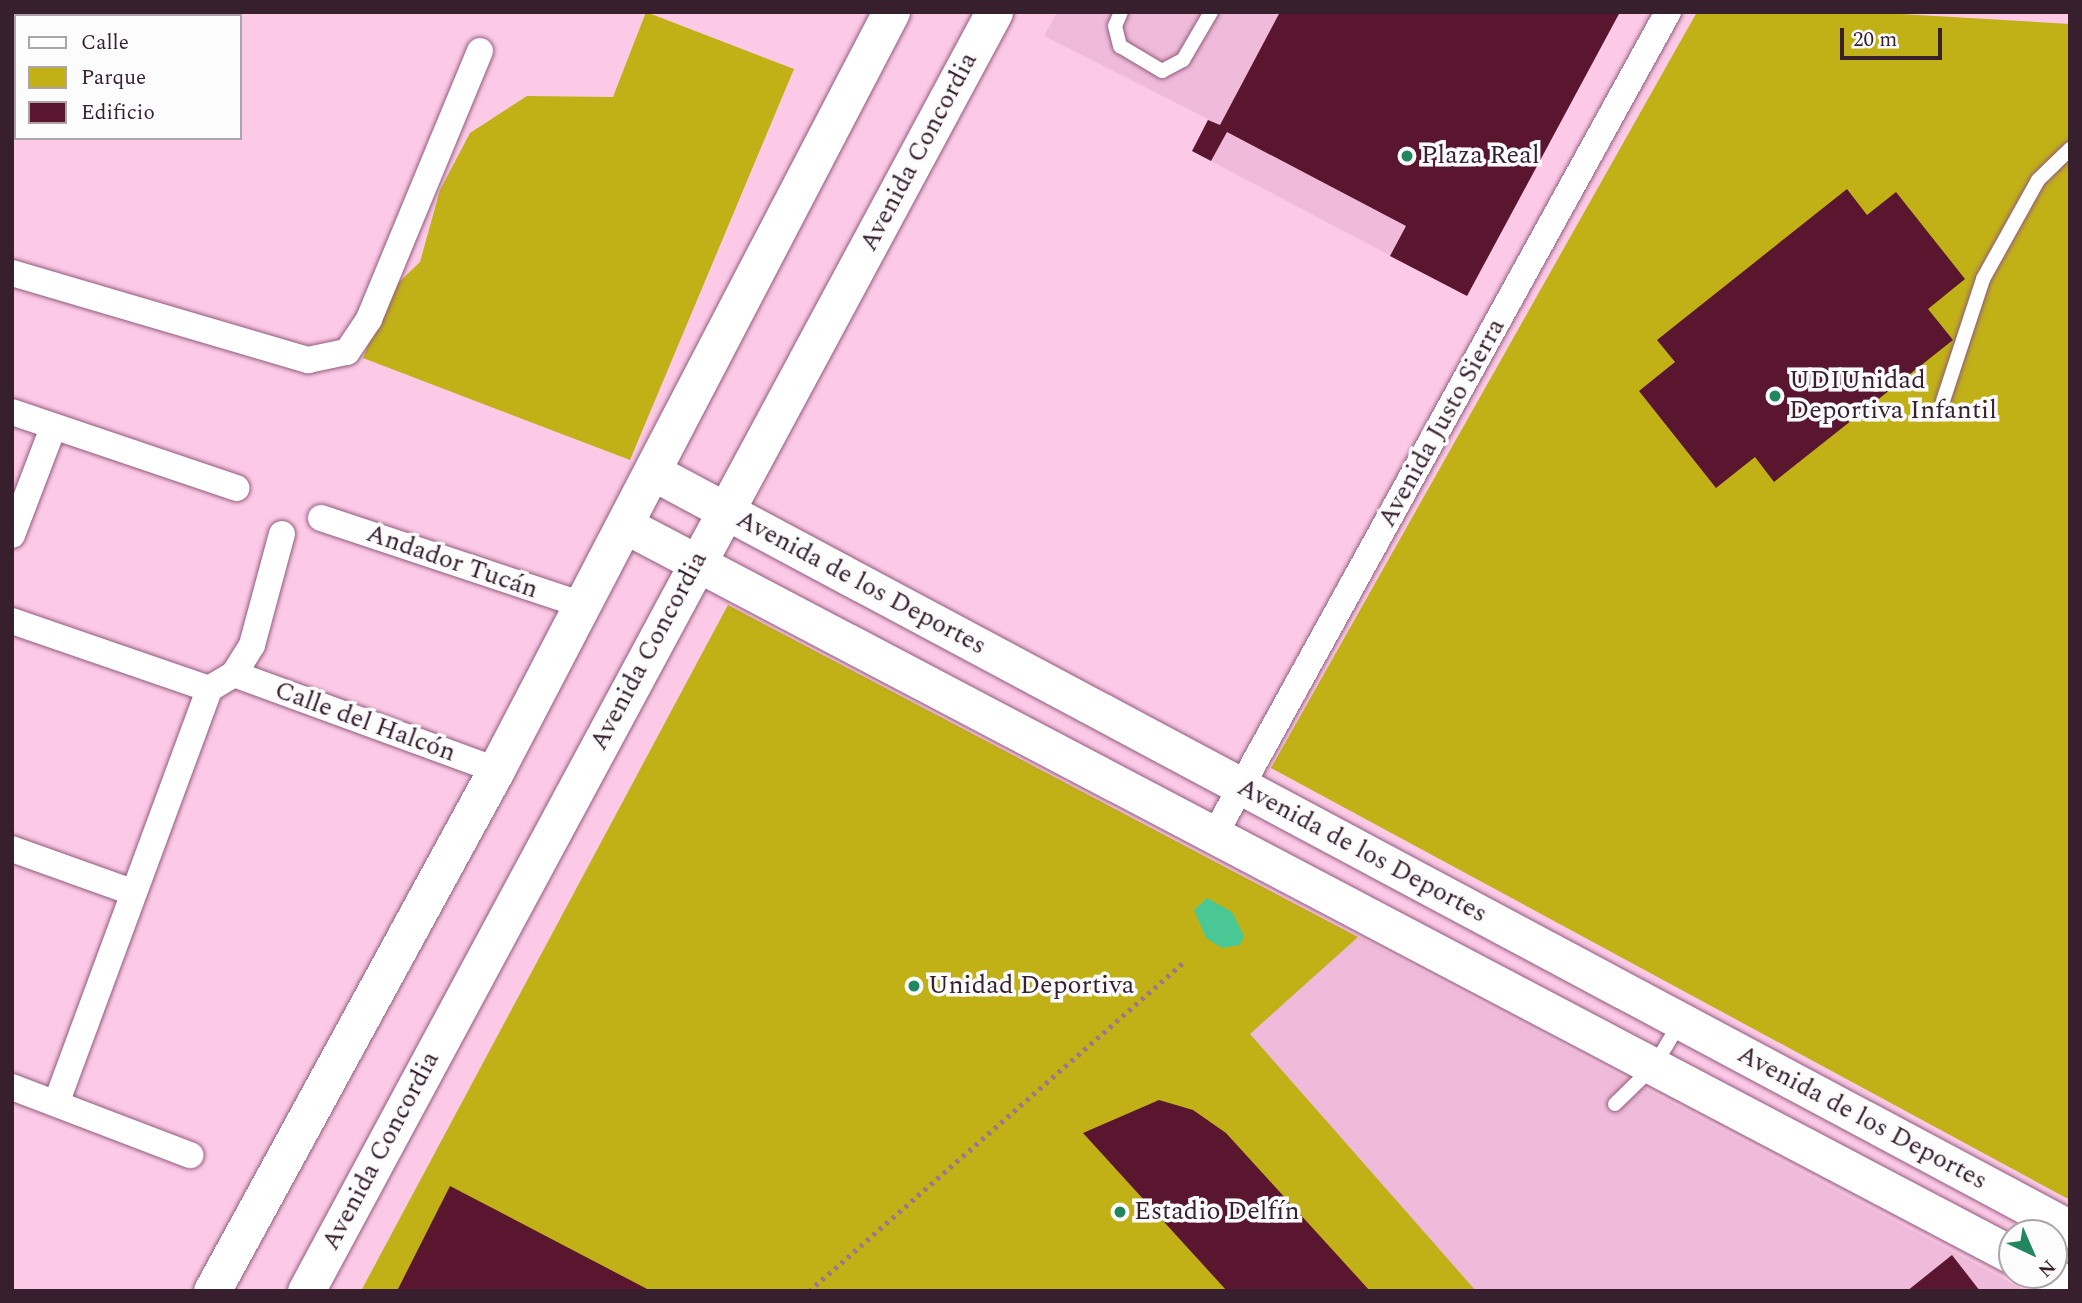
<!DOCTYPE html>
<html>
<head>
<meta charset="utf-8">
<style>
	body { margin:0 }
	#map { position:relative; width:2082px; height:1303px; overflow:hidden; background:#fccae7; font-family:Spectral,serif }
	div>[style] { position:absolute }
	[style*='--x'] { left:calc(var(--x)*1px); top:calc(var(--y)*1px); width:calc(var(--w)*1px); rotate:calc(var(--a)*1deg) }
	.built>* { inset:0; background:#f0bbda }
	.green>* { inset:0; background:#c1b117 }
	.water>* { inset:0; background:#49c895 }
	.building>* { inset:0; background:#5a162f }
	.path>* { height:4.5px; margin-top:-2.25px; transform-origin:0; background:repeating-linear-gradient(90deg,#9c778d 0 3.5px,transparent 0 8.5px) }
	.roads { filter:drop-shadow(0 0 2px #925b7d) drop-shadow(0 0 2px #925b7d) }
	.lane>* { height:14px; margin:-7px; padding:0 7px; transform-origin:7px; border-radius:7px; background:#fff }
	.street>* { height:26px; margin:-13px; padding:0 13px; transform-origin:13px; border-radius:13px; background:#fff }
	.secondary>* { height:37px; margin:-18.5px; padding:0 18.5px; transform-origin:18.5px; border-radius:18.5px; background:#fff }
	.dots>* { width:19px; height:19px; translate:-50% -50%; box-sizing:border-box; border:4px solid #fcfcfc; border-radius:50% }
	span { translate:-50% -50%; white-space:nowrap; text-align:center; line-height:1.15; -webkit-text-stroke:7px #fcfcfc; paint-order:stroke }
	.street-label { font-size:26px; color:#371f2e }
	.poi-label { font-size:26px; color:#371f2e }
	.left { translate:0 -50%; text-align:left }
	.frame { position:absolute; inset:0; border:14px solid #371f2e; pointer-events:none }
	.legend { position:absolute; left:14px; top:14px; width:228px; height:126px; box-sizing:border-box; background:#fcfcfc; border:2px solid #ada4aa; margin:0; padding:9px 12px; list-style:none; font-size:21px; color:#371f2e }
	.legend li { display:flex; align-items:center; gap:14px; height:35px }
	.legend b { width:35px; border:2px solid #ada4aa }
	.north { position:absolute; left:1998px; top:1219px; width:70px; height:70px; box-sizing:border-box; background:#fcfcfc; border:2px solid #ada4aa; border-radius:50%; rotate:136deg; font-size:19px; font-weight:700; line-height:28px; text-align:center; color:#371f2e }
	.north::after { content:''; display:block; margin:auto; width:24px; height:32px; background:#228660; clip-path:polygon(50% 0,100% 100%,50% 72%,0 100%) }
	.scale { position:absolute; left:1840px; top:28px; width:102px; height:32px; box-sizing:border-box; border:4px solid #371f2e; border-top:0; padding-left:9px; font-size:21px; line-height:24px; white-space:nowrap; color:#371f2e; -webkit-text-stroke:5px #fcfcfc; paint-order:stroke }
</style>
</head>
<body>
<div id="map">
	<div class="built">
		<div style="clip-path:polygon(1057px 12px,1620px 12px,1467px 296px,1192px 151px,1208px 119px,1044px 36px)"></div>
		<div style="clip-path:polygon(728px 605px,1358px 937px,2027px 1291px,361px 1291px)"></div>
	</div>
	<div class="green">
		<div style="clip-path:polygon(646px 12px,794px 69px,630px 460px,363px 358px,389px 292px,420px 262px,440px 190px,470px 133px,527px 96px,613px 97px)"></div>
		<div style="clip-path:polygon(1697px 12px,1867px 12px,2070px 24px,2070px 1200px,1271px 768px)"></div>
		<div style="clip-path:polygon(728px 605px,1358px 937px,1250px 1034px,1476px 1291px,361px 1291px)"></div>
	</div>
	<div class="water">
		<div style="clip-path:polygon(1207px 898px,1232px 912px,1244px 936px,1240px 945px,1222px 948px,1206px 938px,1194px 910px)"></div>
	</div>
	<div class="building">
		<div style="clip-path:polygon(1280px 12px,1620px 12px,1467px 296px,1390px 256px,1406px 226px,1227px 132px,1211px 161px,1192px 151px,1208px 120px,1220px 125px)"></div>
		<div style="clip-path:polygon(1847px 189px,1867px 215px,1896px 192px,1965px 279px,1928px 309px,1953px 340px,1774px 482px,1755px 457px,1716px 488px,1639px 391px,1675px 362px,1657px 340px)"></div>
		<div style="clip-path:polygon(1159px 1100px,1193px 1110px,1226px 1133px,1370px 1291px,1227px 1291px,1083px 1133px)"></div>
		<div style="clip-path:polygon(450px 1186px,651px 1291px,397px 1291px)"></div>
		<div style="clip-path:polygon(1952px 1255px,1980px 1291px,1907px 1291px)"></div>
	</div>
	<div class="path">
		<div style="--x:809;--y:1291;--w:500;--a:-41.27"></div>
	</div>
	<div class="roads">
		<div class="lane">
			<div style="--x:1121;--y:12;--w:15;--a:113"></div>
			<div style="--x:1115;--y:26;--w:21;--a:76"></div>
			<div style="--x:1120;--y:46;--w:49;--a:30.8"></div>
			<div style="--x:1162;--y:71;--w:24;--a:-28"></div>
			<div style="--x:1183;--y:60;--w:56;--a:-59.7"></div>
			<div style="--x:1943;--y:401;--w:128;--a:-71.8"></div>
			<div style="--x:1983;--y:279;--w:113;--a:-60.9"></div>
			<div style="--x:2038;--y:180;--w:45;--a:-44.1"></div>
			<div style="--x:1615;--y:1104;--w:54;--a:-44.3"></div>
			<div style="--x:1654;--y:1066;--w:52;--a:-59"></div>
		</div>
		<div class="street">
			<div style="--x:12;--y:273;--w:309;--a:16.4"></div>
			<div style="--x:308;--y:360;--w:40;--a:-12"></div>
			<div style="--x:347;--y:352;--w:40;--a:-56"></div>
			<div style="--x:369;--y:319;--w:290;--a:-67.5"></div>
			<div style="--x:12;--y:412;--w:237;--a:18.7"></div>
			<div style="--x:321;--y:518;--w:275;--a:18.4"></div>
			<div style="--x:12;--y:535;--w:112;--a:-69.1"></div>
			<div style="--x:12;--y:621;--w:208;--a:19"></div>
			<div style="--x:234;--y:674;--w:279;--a:20.1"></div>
			<div style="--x:1215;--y:834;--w:939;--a:-61.14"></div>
			<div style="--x:12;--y:849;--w:124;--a:19.7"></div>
			<div style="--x:12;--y:1087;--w:191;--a:20.9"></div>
			<div style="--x:57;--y:1101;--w:439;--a:-69.7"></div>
			<div style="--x:209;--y:689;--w:29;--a:-31"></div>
			<div style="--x:234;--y:674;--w:34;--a:-58"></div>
			<div style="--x:252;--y:645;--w:115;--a:-74.9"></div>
		</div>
		<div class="secondary">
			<div style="--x:653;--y:472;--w:1607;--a:28.11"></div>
			<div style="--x:625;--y:525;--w:1567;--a:27.76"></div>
			<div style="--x:2049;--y:1275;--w:24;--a:28"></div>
			<div style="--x:212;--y:1291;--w:593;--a:-61.4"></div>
			<div style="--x:496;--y:770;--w:855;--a:-62.48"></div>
			<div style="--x:306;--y:1291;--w:1452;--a:-61.72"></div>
		</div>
	</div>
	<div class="dots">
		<div style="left:1407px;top:156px;background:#228660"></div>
		<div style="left:1775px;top:396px;background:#228660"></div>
		<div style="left:914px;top:986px;background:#228660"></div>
		<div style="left:1120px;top:1212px;background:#228660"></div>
	</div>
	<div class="street-label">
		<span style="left:919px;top:152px;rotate:-62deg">Avenida Concordia</span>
		<span style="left:1442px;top:423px;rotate:-61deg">Avenida Justo Sierra</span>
		<span style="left:452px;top:562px;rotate:19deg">Andador Tucán</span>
		<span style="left:861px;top:583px;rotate:28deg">Avenida de los Deportes</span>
		<span style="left:649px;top:651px;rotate:-62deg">Avenida Concordia</span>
		<span style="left:365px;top:722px;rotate:20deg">Calle del Halcón</span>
		<span style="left:1362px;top:851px;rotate:28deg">Avenida de los Deportes</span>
		<span style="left:1862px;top:1118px;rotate:28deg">Avenida de los Deportes</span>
		<span style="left:381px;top:1151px;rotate:-62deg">Avenida Concordia</span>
	</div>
	<div class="poi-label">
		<span class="left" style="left:1421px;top:156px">Plaza Real</span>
		<span class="left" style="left:1789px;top:396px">UDIUnidad<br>Deportiva Infantil</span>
		<span class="left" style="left:928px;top:986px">Unidad Deportiva</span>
		<span class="left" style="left:1134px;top:1212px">Estadio Delfín</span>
	</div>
	<div class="frame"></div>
	<ul class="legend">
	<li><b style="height:9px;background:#fff"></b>Calle</li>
	<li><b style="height:19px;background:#c1b117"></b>Parque</li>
	<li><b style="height:19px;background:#5a162f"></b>Edificio</li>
	</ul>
	<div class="north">N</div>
	<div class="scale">20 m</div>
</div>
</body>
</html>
